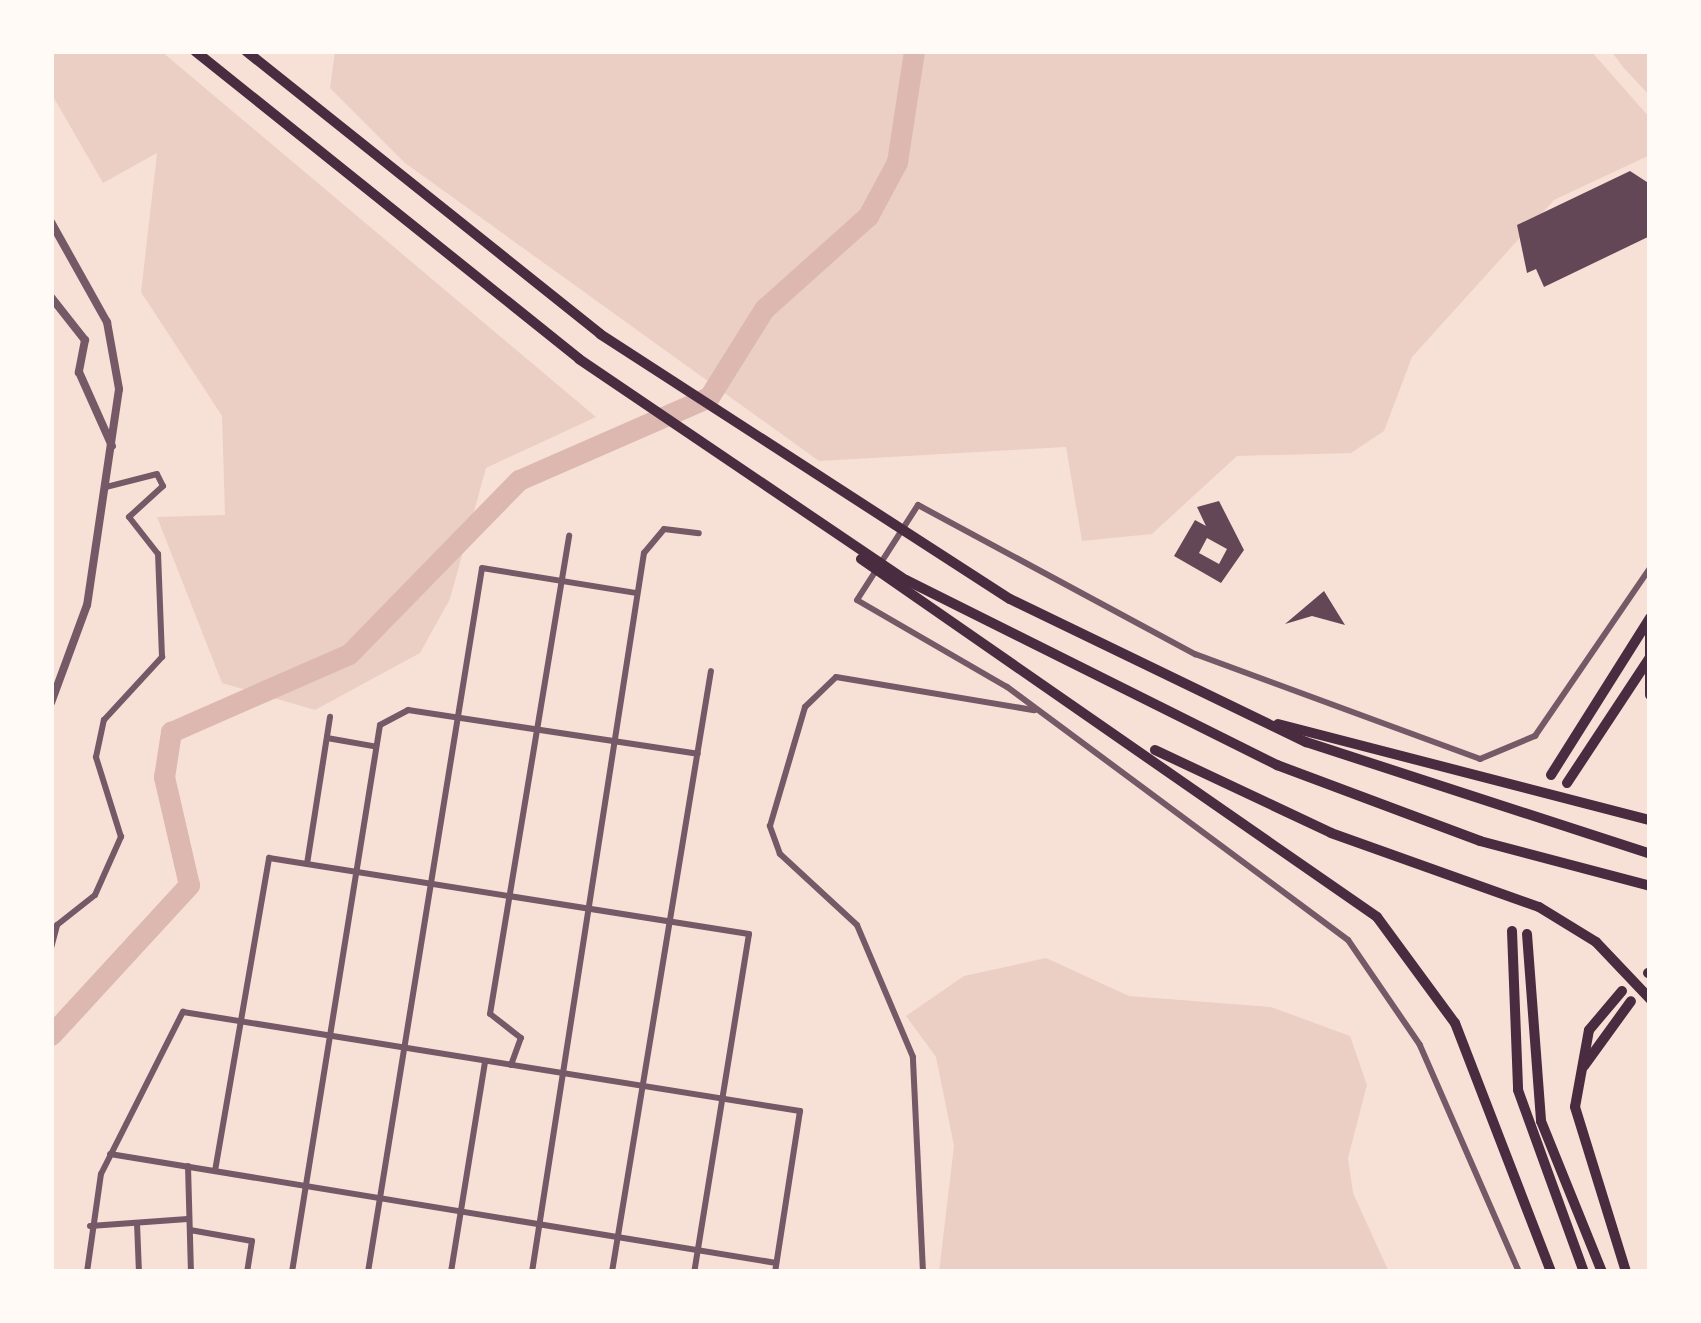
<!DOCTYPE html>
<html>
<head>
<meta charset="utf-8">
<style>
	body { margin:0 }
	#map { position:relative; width:1701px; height:1323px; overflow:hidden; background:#f7e1d7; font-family:"Varela Round",sans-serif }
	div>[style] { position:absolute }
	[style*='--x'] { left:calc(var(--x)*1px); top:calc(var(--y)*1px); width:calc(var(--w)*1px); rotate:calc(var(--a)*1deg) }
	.green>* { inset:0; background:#ebcfc5 }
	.river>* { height:21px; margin:-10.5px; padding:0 10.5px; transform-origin:10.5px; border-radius:10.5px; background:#dcb8b0 }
	.building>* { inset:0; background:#644757 }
	.minor>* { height:6px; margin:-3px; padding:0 3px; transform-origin:3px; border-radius:3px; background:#755966 }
	.tertiary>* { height:8px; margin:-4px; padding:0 4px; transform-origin:4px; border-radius:4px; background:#755966 }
	.motorway>* { height:10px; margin:-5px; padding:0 5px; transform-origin:5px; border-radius:5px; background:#4a2c40 }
	span { translate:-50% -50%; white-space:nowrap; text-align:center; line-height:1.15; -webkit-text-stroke:9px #fffaf5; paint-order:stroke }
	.frame { position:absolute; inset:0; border:54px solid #fffaf5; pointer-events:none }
</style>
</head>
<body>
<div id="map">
	<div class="green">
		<div style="clip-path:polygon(51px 51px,161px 51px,596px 417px,486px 468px,450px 599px,420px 653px,315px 710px,222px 683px,157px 517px,225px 515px,222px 416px,141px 292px,157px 153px,103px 183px,51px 93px)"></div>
		<div style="clip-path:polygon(335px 51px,1591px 51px,1650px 118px,1650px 155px,1554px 200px,1412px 357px,1384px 431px,1351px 453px,1237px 456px,1152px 534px,1082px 541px,1066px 447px,819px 461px,405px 163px,330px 88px)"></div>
		<div style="clip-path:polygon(1611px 51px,1650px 51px,1650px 96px,1623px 67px)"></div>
		<div style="clip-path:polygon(1046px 958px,1129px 996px,1271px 1007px,1350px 1036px,1367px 1085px,1348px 1158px,1353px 1193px,1389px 1272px,939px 1272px,954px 1146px,936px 1057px,906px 1016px,964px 976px)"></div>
	</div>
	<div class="river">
		<div style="--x:51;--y:1035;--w:204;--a:-47.4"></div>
		<div style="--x:189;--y:885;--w:111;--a:-103"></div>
		<div style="--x:164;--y:777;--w:46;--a:-81.2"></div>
		<div style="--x:171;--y:732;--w:194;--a:-23.7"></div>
		<div style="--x:349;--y:654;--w:243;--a:-45.7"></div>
		<div style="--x:519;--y:480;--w:207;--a:-23.6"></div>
		<div style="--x:709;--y:397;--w:104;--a:-58"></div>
		<div style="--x:764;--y:309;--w:140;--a:-41.8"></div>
		<div style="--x:868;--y:216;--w:61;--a:-61.8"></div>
		<div style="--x:897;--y:162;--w:112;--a:-81.3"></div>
	</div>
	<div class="building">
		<div style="clip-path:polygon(1630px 171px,1650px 184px,1650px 236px,1544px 287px,1536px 269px,1527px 273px,1517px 225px)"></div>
		<div style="clip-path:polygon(evenodd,1219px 501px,1244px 550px,1221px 583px,1174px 556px,1195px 520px,1206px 526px,1197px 507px,1219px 501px,1207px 538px,1227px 549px,1219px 564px,1199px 553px,1207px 538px)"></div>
		<div style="clip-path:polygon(1324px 591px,1345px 625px,1312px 616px,1285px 624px)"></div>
	</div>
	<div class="minor">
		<div style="--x:327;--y:738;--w:47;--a:9.9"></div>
		<div style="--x:307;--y:864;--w:149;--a:-81.1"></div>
		<div style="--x:51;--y:948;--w:24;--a:-75"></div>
		<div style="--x:57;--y:925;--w:48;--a:-38.3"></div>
		<div style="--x:95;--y:895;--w:64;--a:-65.9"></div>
		<div style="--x:121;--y:837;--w:84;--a:-107.4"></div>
		<div style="--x:96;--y:757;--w:38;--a:-78"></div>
		<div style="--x:104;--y:720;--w:86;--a:-47.4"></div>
		<div style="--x:162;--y:657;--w:103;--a:-92.2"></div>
		<div style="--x:158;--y:554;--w:47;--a:-128.1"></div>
		<div style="--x:129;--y:517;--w:46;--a:-42.4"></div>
		<div style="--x:163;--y:486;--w:13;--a:-117"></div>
		<div style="--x:157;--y:474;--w:53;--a:165.7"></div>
		<div style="--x:511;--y:1065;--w:29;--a:-70"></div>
		<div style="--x:521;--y:1038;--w:39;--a:-142"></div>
		<div style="--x:490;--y:1014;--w:485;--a:-80.6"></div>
		<div style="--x:110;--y:1154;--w:675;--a:9.29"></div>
		<div style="--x:188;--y:1166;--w:106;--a:88.4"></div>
		<div style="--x:215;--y:1171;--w:318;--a:-80.2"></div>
		<div style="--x:269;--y:858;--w:486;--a:9"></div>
		<div style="--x:749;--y:934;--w:342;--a:99.2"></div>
		<div style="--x:137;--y:1223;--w:49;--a:87.7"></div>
		<div style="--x:90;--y:1226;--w:98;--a:-4.1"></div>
		<div style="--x:190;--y:1230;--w:63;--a:10.1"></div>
		<div style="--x:252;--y:1241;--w:31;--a:99"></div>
		<div style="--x:87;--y:1272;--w:99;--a:-81.9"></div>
		<div style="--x:101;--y:1174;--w:182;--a:-63.2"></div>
		<div style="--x:183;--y:1012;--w:625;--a:9.12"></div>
		<div style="--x:800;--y:1111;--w:163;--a:98.8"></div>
		<div style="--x:292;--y:1272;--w:554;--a:-80.86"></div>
		<div style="--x:380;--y:725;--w:32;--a:-28"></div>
		<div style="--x:408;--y:710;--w:293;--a:8.6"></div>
		<div style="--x:368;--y:1272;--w:713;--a:-80.8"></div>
		<div style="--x:482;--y:568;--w:157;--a:9.2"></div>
		<div style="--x:451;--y:1272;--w:213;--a:-80.8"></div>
		<div style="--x:532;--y:1272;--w:728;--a:-81.15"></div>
		<div style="--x:644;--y:553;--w:31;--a:-50"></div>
		<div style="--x:664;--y:529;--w:35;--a:7"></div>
		<div style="--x:612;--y:1272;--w:609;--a:-80.65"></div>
		<div style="--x:923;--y:1272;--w:215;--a:-92.7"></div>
		<div style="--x:913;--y:1057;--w:143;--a:-113"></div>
		<div style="--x:857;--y:925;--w:105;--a:-137.3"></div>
		<div style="--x:780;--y:854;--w:30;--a:-110"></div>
		<div style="--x:770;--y:826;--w:124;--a:-73.6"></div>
		<div style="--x:805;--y:707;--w:43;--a:-44.1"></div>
		<div style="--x:836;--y:677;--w:201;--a:9.5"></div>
		<div style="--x:1519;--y:1272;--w:248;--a:-113.6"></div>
		<div style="--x:1420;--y:1045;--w:127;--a:-124.4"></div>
		<div style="--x:1348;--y:940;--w:425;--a:-143.4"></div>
		<div style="--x:1007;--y:687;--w:173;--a:-149.9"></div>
		<div style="--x:857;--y:600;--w:113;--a:-57.3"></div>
		<div style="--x:918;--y:505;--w:315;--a:28.3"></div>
		<div style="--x:1195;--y:654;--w:304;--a:20.2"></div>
		<div style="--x:1480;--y:759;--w:60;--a:-22.7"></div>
		<div style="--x:1535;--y:736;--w:204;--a:-55.6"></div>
	</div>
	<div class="tertiary">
		<div style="--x:51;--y:222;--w:115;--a:60.8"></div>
		<div style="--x:107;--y:322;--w:68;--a:79.8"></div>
		<div style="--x:119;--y:389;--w:218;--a:98.4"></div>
		<div style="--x:87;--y:605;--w:104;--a:110.2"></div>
		<div style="--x:51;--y:297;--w:55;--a:51.7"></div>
		<div style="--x:85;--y:340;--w:33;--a:101"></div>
		<div style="--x:79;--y:372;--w:81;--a:66"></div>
	</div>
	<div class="motorway">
		<div style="--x:195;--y:51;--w:492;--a:38.7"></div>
		<div style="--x:579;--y:359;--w:395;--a:34.1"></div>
		<div style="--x:906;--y:580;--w:415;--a:26.5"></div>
		<div style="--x:1277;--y:765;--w:217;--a:20.5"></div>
		<div style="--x:1480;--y:841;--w:176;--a:14.8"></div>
		<div style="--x:246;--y:51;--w:453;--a:38.6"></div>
		<div style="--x:600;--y:334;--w:488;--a:32.9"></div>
		<div style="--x:1010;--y:599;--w:329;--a:25.8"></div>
		<div style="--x:1306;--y:742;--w:362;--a:18"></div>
		<div style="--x:861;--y:559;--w:628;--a:34.75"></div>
		<div style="--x:1377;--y:917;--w:132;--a:53.7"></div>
		<div style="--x:1455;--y:1023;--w:267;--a:68.9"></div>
		<div style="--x:1650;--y:625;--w:70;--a:90"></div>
		<div style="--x:1278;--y:724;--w:384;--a:14.5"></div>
		<div style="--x:1155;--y:750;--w:195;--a:25.2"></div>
		<div style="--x:1331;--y:833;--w:221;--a:19.6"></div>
		<div style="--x:1539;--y:907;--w:67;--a:31.6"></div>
		<div style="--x:1596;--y:942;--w:79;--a:46.5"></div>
		<div style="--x:1551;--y:775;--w:186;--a:-57.8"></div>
		<div style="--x:1567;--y:783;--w:151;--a:-56.6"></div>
		<div style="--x:1512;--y:931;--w:159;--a:87.8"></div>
		<div style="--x:1518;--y:1090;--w:194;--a:70.1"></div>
		<div style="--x:1527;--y:934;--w:188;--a:85.7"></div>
		<div style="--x:1541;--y:1121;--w:163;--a:68"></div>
		<div style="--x:1648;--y:973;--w:2;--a:-27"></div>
		<div style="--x:1622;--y:991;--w:51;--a:130.2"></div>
		<div style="--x:1589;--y:1030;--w:78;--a:100.3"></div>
		<div style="--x:1575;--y:1107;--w:173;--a:72.8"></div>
		<div style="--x:1584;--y:1066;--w:80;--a:-54.1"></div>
	</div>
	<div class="frame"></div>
</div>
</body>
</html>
